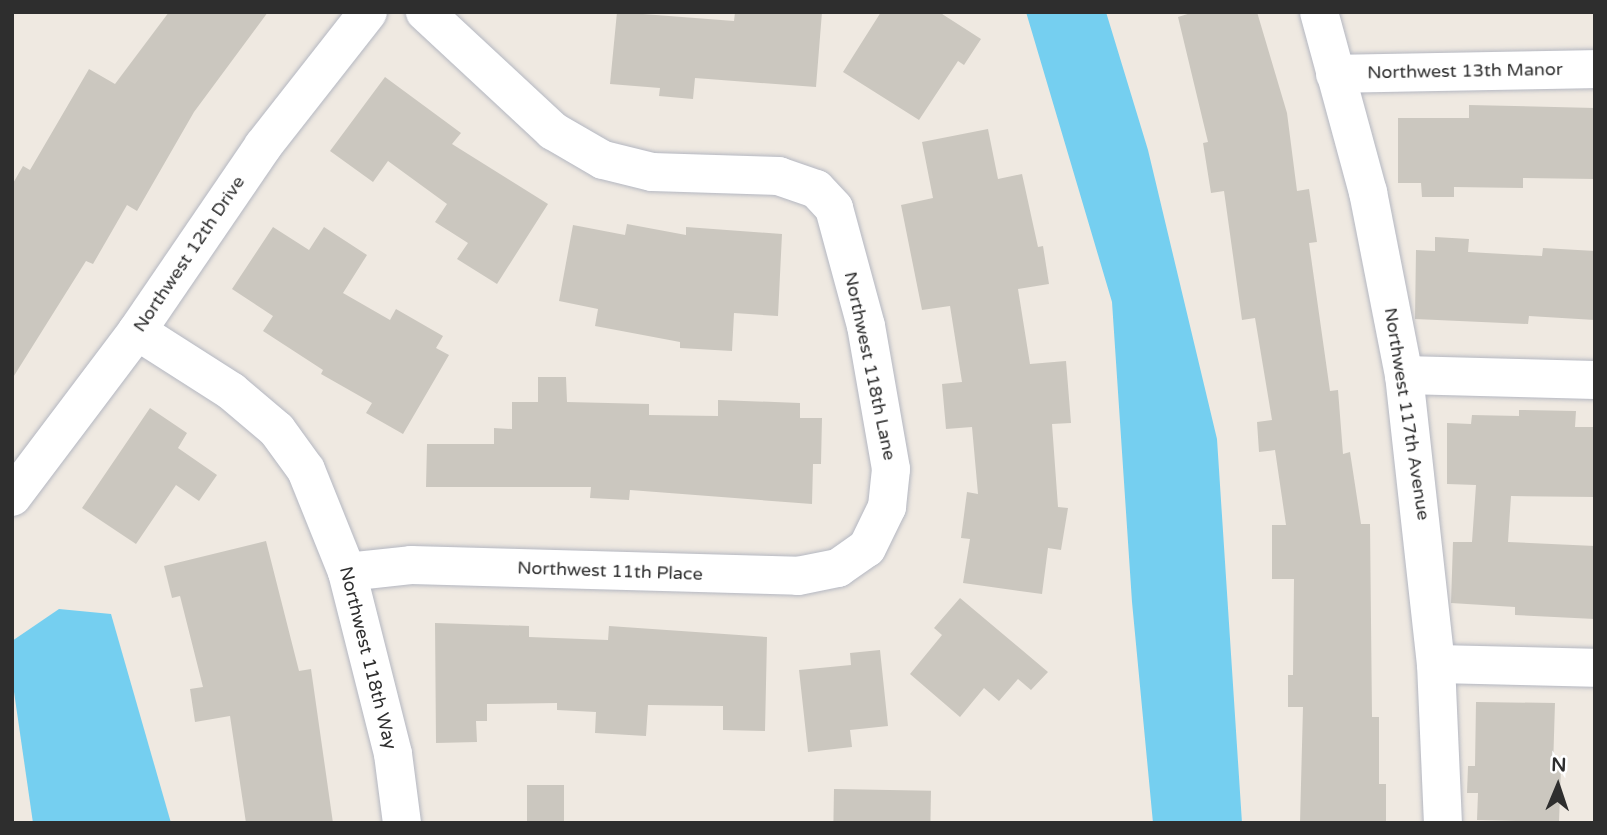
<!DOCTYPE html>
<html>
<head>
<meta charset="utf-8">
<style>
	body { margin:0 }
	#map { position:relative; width:1607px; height:835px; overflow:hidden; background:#efe9e1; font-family:"Varela Round",sans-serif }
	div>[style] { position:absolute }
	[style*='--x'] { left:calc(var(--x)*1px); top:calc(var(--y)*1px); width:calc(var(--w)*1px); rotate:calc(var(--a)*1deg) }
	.water>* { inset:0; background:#75cff0 }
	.building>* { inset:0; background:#cbc7bf; transform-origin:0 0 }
	.roads { filter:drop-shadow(0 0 2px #b4b7c1) drop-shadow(0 0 2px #b4b7c1) }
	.minor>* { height:38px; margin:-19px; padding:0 19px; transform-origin:19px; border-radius:19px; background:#fff }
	span { translate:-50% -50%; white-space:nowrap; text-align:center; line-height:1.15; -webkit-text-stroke:5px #fff; paint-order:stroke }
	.street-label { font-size:18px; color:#2e2e2e }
	.frame { position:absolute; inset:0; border:14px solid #2e2e2e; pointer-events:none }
	.north { position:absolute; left:1523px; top:751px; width:70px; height:70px; -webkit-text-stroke:5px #fff; paint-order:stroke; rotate:2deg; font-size:19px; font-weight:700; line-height:28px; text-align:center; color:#2e2e2e }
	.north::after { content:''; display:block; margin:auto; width:24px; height:32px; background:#2e2e2e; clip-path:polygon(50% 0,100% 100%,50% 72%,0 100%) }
</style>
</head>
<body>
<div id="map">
	<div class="water">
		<div style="clip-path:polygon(1026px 12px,1106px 12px,1148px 150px,1217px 439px,1242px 823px,1153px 823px,1132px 602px,1112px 302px)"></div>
		<div style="clip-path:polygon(59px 609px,111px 614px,171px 823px,33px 823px,12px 678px,12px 641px)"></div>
	</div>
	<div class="building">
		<div style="clip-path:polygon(169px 12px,268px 12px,194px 112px,137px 211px,127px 205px,93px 264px,86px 261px,12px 379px,12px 185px,23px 166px,30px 170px,89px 69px,115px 84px)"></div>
		<div style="clip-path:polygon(617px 12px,734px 21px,735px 12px,822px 12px,816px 87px,695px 78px,693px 99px,659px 96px,660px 88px,610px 84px)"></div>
		<div style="clip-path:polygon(881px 12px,939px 12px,981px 39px,964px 65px,958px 61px,919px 120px,843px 72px)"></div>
		<div style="clip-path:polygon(1194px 12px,1257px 12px,1287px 113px,1297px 191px,1309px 189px,1317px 242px,1309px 243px,1330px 391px,1338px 390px,1343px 454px,1350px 452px,1361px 524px,1370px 524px,1372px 717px,1379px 717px,1379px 784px,1386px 784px,1386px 823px,1300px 823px,1303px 707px,1288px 707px,1288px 675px,1293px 675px,1294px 579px,1272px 579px,1272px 525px,1286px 525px,1275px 450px,1259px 452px,1257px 422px,1272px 420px,1255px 318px,1242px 320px,1224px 191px,1211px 193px,1203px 143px,1208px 142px,1178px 17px)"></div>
		<div style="clip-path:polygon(385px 77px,461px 133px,452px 144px,548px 204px,497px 284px,457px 259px,468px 243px,435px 222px,447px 204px,388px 161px,373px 182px,330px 151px)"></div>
		<div style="clip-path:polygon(1469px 105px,1595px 108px,1595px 179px,1523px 178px,1523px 188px,1454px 187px,1454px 197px,1422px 197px,1421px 183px,1398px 183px,1398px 118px,1469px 118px)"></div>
		<div style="clip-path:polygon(988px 129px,998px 179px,1022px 174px,1038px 247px,1043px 246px,1049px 284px,1018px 289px,1030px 364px,1066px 361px,1071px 423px,1052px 424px,1058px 507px,1068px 508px,1061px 550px,1048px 548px,1042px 594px,963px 583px,970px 539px,961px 538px,967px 492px,978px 494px,972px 427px,946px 429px,942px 384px,962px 382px,950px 306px,922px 310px,901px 205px,933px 198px,922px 142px)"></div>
		<div style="clip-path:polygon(627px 224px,686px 235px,686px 227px,782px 234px,778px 316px,734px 313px,732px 351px,680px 348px,680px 342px,595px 326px,598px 309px,559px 301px,573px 225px,625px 235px)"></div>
		<div style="clip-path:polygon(273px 227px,309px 250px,324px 227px,367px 255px,343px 293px,390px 320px,396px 309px,443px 336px,436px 348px,449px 355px,403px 434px,366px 413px,372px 403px,321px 374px,323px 370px,263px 331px,273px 316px,232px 289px)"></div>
		<div style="clip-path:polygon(1435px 237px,1469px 239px,1468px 252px,1542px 256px,1543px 248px,1595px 251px,1595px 320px,1529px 316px,1528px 324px,1415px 319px,1416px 250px,1435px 251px)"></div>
		<div style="clip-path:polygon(538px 377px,566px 377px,567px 402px,649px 404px,649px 415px,718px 416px,718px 400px,800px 403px,800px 418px,822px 418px,821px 464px,813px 464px,812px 504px,630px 490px,629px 500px,590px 498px,591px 487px,426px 487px,427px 444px,494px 444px,494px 428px,512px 429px,512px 402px,538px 402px)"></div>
		<div style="clip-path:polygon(150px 408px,187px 433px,178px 448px,217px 475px,199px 501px,176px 485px,136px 544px,82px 508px)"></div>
		<div style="clip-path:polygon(1519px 410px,1576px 411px,1575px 427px,1595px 427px,1595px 497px,1511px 496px,1508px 542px,1595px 546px,1595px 619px,1515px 615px,1515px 607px,1451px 603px,1453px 542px,1472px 542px,1476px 485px,1447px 484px,1447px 423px,1471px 424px,1472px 415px,1519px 416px)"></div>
		<div style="clip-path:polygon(266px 541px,299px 671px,311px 669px,333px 823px,246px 823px,230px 716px,195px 722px,190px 689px,203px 687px,180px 596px,172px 598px,164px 566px)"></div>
		<div style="clip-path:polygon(960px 598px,1048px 672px,1031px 690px,1018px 679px,999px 701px,984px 688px,960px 717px,910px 674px,942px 635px,934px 628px)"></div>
		<div style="clip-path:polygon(435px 623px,529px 626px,529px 637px,608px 640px,609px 626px,767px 637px,765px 731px,723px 730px,723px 706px,648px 705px,646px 736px,595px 733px,596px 712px,557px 710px,557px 703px,487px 704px,487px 721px,476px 721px,477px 742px,436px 743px)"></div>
		<div style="clip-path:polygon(880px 650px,888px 726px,850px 730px,852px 747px,808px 752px,799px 670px,851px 665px,850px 653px)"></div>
		<div style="clip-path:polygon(1476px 702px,1555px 703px,1553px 768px,1561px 768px,1559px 822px,1477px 820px,1478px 793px,1467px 793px,1468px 766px,1475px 766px)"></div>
		<div style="left:527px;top:785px;width:37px;height:38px"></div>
		<div style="left:834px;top:789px;width:97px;height:34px;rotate:1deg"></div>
	</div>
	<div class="roads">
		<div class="minor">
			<div style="--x:1319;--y:12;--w:187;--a:74.8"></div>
			<div style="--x:1368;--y:192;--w:187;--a:78.9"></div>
			<div style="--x:1404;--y:375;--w:291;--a:83.7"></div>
			<div style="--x:1436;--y:664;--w:159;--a:87.5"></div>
			<div style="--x:1335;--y:74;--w:260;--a:-1.1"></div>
			<div style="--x:137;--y:331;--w:112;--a:32.6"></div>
			<div style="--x:231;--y:391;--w:60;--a:40.3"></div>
			<div style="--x:277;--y:430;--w:49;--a:54.1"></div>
			<div style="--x:306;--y:470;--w:110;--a:68.1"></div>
			<div style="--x:347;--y:572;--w:188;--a:75.8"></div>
			<div style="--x:393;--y:754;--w:70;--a:82.6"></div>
			<div style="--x:1404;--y:375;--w:191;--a:1.5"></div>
			<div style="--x:12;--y:497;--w:208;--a:-53"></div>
			<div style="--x:137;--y:331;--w:224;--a:-55.7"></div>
			<div style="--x:263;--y:146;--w:170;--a:-51.9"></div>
			<div style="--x:347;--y:572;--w:64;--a:-6.2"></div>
			<div style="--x:411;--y:565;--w:387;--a:1.6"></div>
			<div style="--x:798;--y:576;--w:41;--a:-11.3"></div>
			<div style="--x:838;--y:568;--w:35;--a:-35"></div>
			<div style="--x:867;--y:548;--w:46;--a:-64"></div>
			<div style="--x:887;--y:507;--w:38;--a:-84"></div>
			<div style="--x:891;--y:469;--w:145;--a:-99.9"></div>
			<div style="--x:866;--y:326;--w:122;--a:-105.2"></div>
			<div style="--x:834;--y:208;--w:26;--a:-133"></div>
			<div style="--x:816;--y:189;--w:39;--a:-161"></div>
			<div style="--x:779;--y:176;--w:127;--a:-178.2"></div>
			<div style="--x:652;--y:172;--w:50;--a:-166.2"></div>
			<div style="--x:603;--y:160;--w:58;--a:-149.9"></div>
			<div style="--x:553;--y:131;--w:175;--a:-137.1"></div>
			<div style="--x:1436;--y:664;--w:159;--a:1.4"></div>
		</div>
	</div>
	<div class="street-label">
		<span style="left:1465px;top:71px;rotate:-1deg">Northwest 13th Manor</span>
		<span style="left:189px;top:254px;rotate:-56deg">Northwest 12th Drive</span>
		<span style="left:870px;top:366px;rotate:78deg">Northwest 118th Lane</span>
		<span style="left:1407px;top:414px;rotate:81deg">Northwest 117th Avenue</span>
		<span style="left:610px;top:571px;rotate:2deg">Northwest 11th Place</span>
		<span style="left:368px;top:658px;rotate:76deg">Northwest 118th Way</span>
	</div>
	<div class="frame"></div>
	<div class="north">N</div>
</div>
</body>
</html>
